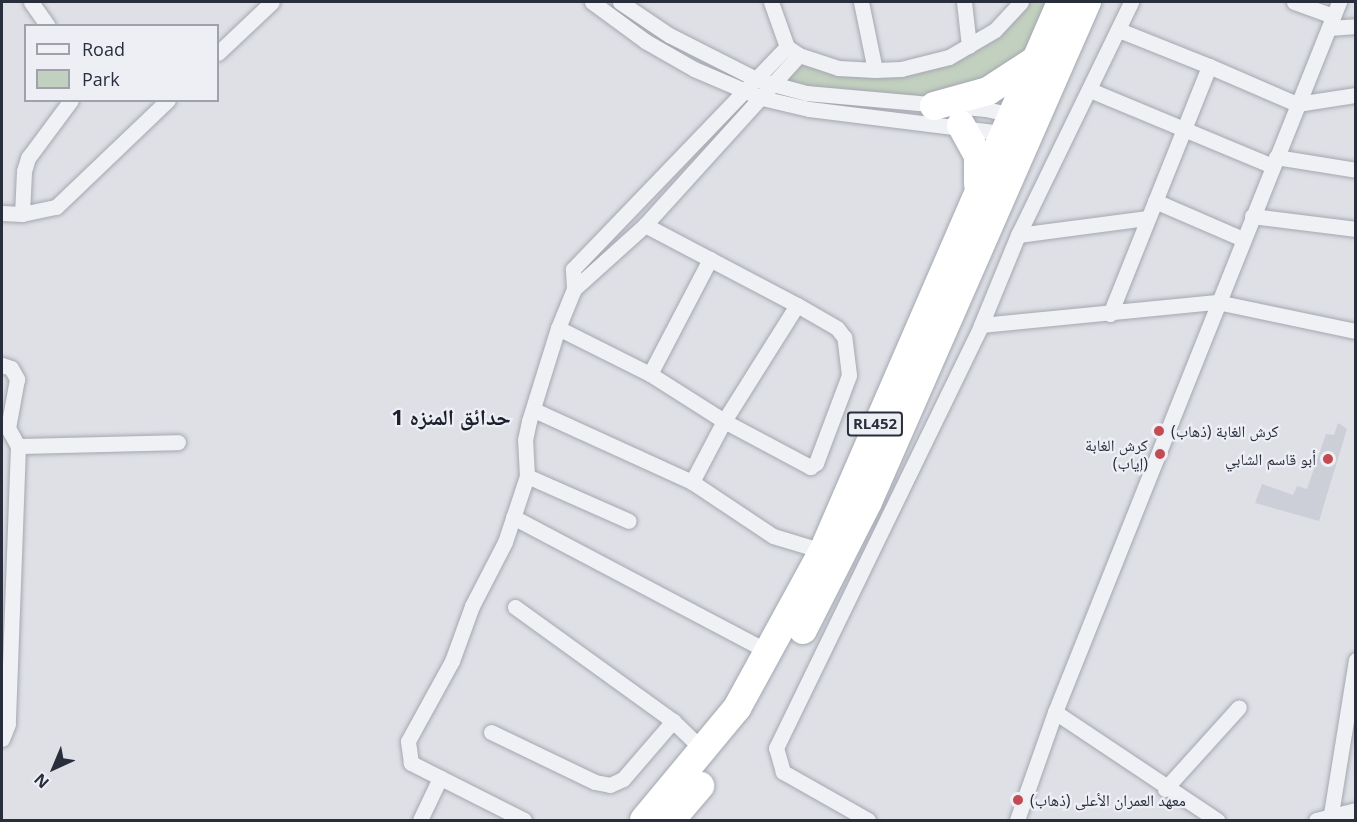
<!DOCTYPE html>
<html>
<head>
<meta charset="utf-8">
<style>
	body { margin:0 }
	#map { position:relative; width:1357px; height:822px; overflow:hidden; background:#dee0e6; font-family:"Open Sans","Noto Naskh Arabic",sans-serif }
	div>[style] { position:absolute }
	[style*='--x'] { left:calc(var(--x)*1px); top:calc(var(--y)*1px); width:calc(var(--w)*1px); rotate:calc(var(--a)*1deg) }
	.built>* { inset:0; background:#cccfd8 }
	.green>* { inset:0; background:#c2d0bf }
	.roads { filter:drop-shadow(0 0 2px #a4a7b0) drop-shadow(0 0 2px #a4a7b0) }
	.street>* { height:15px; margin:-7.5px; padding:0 7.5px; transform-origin:7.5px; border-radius:7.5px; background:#f0f1f5 }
	.highway>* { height:28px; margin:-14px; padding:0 14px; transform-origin:14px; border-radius:14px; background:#fff }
	.dots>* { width:16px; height:16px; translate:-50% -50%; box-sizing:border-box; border:3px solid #edeff4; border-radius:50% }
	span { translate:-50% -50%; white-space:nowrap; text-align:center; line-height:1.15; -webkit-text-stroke:4.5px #edeff4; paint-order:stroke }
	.shield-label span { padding:2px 4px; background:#edeff4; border:2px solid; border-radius:4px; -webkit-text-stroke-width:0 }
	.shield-label { font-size:15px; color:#282e3c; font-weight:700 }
	.poi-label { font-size:16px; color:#282e3c }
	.left { translate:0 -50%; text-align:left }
	.right { translate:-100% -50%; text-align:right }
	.district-label { font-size:22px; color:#1b1f2c; font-weight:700 }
	.frame { position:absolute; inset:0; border:3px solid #282e3c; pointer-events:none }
	.legend { position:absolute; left:24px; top:24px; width:195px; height:78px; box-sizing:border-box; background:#edeff4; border:2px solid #9ea2aa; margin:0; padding:8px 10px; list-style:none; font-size:18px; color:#282e3c }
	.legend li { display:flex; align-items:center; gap:12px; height:30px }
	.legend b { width:30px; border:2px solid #9ea2aa }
	.north { position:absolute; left:24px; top:738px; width:60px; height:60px; -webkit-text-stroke:4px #edeff4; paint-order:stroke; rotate:224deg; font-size:16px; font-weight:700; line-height:24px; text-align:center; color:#282e3c }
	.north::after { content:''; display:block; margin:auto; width:21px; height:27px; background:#282e3c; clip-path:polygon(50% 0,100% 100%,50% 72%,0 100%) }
</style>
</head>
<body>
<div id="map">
	<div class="built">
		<div style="clip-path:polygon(1338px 423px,1347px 429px,1319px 521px,1255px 503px,1262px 484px,1293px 495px,1297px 486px,1307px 489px,1326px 434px,1334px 435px)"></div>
	</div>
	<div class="green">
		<div style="clip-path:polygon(1024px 2px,1054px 2px,1029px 58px,933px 101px,779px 85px,798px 64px,837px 73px,927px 69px)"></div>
	</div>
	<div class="roads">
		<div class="street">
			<div style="--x:31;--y:2;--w:29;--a:55"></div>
			<div style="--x:592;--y:2;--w:66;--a:36.3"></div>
			<div style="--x:645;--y:41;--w:56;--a:29.7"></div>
			<div style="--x:694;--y:69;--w:74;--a:23.1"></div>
			<div style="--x:762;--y:98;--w:48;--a:13.2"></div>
			<div style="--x:809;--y:109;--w:202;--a:7.1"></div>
			<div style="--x:620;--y:2;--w:59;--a:34"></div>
			<div style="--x:669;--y:35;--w:100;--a:26.8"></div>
			<div style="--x:758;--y:80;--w:50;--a:15.2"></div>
			<div style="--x:806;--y:93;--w:181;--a:5.1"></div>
			<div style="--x:986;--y:109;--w:32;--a:13"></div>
			<div style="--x:771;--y:2;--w:48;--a:70.4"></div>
			<div style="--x:787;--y:47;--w:14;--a:34"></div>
			<div style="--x:799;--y:55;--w:41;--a:18.4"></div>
			<div style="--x:838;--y:68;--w:37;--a:3"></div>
			<div style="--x:875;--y:70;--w:26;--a:-2"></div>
			<div style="--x:901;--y:69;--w:49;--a:-14"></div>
			<div style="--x:949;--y:57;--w:53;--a:-30.4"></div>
			<div style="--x:995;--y:30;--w:38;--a:-47"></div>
			<div style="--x:861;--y:2;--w:69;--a:78.4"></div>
			<div style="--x:964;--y:2;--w:44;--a:83.5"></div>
			<div style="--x:1294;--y:2;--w:41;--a:19.7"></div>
			<div style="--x:1329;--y:28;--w:27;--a:-4"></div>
			<div style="--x:218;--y:53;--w:74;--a:-43.4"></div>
			<div style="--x:1209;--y:66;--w:96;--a:23.4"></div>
			<div style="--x:1297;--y:104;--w:60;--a:-8.7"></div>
			<div style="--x:1090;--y:90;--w:198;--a:22.6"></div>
			<div style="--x:1276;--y:157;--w:81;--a:9.2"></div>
			<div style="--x:1155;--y:201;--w:96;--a:23.4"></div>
			<div style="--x:2;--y:213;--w:20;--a:3"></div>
			<div style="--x:22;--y:214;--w:35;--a:-12"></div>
			<div style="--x:56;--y:207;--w:155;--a:-43.7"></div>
			<div style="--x:22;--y:214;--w:43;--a:-87.3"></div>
			<div style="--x:24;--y:171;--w:14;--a:-73"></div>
			<div style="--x:28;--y:158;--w:72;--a:-53.4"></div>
			<div style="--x:1252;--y:216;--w:105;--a:7.1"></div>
			<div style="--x:645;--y:225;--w:172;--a:27.8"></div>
			<div style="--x:797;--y:305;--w:137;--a:122.2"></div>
			<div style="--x:724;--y:421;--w:69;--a:117.7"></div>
			<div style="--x:1018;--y:235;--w:131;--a:-7.5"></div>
			<div style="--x:574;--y:289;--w:96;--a:-42"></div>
			<div style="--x:645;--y:225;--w:229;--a:-47.8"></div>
			<div style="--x:1110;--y:314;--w:267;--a:-68.2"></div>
			<div style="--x:1209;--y:66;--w:97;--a:-158.2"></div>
			<div style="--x:981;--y:325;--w:237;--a:-5.6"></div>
			<div style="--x:1217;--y:302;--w:142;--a:11.8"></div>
			<div style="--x:558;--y:328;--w:103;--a:26.6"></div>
			<div style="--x:650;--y:374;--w:88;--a:32.4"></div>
			<div style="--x:724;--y:421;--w:98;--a:28.1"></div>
			<div style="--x:810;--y:467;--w:7;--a:-34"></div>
			<div style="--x:816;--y:463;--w:94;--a:-69.4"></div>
			<div style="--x:849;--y:375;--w:38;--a:-97"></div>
			<div style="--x:844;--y:337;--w:11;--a:-128"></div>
			<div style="--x:837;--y:328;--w:46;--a:-150.1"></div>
			<div style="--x:2;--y:365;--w:9;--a:18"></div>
			<div style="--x:11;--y:368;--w:13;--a:61"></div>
			<div style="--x:17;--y:379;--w:50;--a:100.4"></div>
			<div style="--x:8;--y:428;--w:21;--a:61"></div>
			<div style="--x:18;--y:446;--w:278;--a:92.1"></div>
			<div style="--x:8;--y:724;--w:16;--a:112"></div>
			<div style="--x:650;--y:374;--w:130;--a:-62.4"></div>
			<div style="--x:534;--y:410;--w:174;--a:24.5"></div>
			<div style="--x:692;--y:482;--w:97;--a:33.7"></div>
			<div style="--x:773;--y:536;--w:52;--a:16.7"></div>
			<div style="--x:18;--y:446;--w:160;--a:-1.4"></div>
			<div style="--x:527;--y:476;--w:111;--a:23.8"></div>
			<div style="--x:513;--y:517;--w:289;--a:27.8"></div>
			<div style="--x:515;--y:607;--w:195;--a:35.8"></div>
			<div style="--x:673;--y:721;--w:43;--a:44.1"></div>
			<div style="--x:1055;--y:712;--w:195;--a:33.7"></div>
			<div style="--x:491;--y:732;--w:115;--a:25.7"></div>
			<div style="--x:595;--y:782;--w:15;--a:11"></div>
			<div style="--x:610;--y:785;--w:14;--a:-25"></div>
			<div style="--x:623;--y:779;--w:77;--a:-49.2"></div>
			<div style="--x:1165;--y:789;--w:110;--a:-47.9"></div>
			<div style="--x:420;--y:820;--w:47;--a:-64.5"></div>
			<div style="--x:524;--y:820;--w:127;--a:-153.2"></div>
			<div style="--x:411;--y:763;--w:22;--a:-98"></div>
			<div style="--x:408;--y:741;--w:91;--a:-61.2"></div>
			<div style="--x:452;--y:661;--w:59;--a:-70"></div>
			<div style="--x:472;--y:606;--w:72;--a:-62.7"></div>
			<div style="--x:505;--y:542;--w:70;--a:-71.6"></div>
			<div style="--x:527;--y:476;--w:36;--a:-93"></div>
			<div style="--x:525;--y:440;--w:19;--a:-78"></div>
			<div style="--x:529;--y:421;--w:97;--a:-72.7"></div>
			<div style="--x:558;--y:328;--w:42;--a:-67.7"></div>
			<div style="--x:574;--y:289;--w:20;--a:-93"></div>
			<div style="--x:573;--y:269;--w:308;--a:-46.1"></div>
			<div style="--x:868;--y:820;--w:98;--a:-150.5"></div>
			<div style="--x:783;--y:772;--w:25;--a:-106"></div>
			<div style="--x:776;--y:748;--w:470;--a:-64.1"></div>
			<div style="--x:981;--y:325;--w:97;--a:-67.7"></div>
			<div style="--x:1018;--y:235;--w:259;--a:-64.1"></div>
			<div style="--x:1017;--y:820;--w:114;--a:-70.6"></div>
			<div style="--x:1055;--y:712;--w:765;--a:-68.2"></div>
			<div style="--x:1316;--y:820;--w:41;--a:-14"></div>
			<div style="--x:1330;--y:820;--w:162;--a:-80.8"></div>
		</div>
		<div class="highway">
			<div style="--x:934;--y:106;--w:56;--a:-15.5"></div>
			<div style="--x:988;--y:91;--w:55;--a:-33.1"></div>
			<div style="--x:961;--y:125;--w:35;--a:61"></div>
			<div style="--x:978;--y:156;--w:28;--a:90"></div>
			<div style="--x:803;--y:630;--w:144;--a:-63.1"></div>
			<div style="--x:868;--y:502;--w:546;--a:-66.35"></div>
			<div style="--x:644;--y:820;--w:146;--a:-50.3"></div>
			<div style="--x:737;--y:708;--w:179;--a:-61.3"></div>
			<div style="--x:823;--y:551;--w:598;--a:-66.56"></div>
			<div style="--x:671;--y:820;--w:45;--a:-49.5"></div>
		</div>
	</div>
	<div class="dots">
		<div style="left:1159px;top:431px;background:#c34b53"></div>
		<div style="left:1160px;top:454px;background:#c34b53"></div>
		<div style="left:1328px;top:459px;background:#c34b53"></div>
		<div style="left:1018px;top:800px;background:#c34b53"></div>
	</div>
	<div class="shield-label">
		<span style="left:875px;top:424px">RL452</span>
	</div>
	<div class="poi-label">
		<span class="left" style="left:1171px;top:431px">كرش الغابة (ذهاب)</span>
		<span class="right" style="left:1148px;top:454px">كرش الغابة<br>(إياب)</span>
		<span class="right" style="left:1316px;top:459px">أبو قاسم الشابي</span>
		<span class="left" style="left:1030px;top:800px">معهد العمران الأعلى (ذهاب)</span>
	</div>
	<div class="district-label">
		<span style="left:451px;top:417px">حدائق المنزه 1</span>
	</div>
	<div class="frame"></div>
	<ul class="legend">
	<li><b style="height:8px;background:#f0f1f5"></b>Road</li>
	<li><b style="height:16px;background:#c2d0bf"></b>Park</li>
	</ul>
	<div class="north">N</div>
</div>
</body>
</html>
